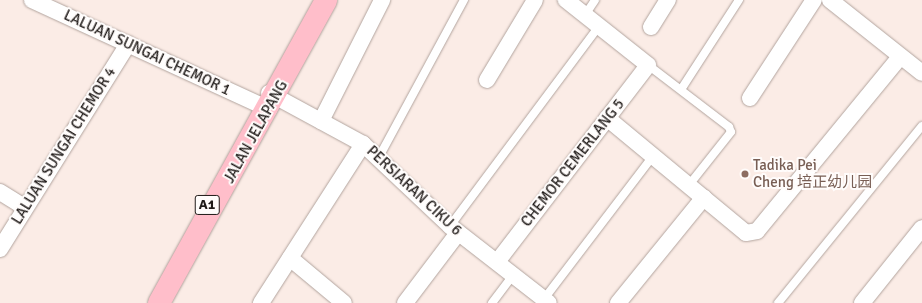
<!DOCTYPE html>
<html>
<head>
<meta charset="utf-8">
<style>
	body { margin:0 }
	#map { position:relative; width:922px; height:303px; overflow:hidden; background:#fbece6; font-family:Signika,"Noto Sans SC",sans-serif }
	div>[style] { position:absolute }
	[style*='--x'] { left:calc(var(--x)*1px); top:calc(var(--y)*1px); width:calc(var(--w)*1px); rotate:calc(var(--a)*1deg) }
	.roads { filter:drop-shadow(0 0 1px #b2a49e) drop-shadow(0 0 1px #b2a49e) }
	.lane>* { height:8px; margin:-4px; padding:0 4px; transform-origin:4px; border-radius:4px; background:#fff }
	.street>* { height:16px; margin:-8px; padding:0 8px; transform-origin:8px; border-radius:8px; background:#fff }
	.primary>* { height:22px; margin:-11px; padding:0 11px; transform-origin:11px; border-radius:11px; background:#ffbeca }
	.dots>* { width:11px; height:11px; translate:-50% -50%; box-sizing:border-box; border:2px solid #fffcfb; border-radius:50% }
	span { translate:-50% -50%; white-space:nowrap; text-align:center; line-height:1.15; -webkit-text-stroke:4px #fffcfb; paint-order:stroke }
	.shield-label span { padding:1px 3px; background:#fffcfb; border:1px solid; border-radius:3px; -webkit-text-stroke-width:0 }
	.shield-label { font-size:14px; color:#201b19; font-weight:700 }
	.street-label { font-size:15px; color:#201b19 }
	.education-label { font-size:15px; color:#785e54 }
	.left { translate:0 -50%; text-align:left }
</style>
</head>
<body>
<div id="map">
	<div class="roads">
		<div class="lane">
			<div style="--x:585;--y:15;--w:18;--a:-56"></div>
			<div style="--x:648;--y:65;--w:102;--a:37.4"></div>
			<div style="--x:729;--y:127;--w:5;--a:68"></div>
			<div style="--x:731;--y:132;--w:68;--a:128.4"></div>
			<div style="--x:682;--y:88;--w:105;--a:-57.1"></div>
			<div style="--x:379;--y:157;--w:179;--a:-61.6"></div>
			<div style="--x:450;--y:226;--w:249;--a:-53.3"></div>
			<div style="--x:544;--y:299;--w:180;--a:-52.7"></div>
			<div style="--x:492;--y:303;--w:35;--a:-53"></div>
			<div style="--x:778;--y:303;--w:228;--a:-50.9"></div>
		</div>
		<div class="street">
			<div style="--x:32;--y:0;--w:261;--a:24.7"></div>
			<div style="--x:830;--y:0;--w:117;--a:38.4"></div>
			<div style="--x:651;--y:27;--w:32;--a:-58"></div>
			<div style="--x:487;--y:80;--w:93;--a:-59"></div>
			<div style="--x:269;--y:93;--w:107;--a:28.5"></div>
			<div style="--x:363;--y:144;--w:120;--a:43.3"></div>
			<div style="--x:450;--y:226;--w:125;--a:37.9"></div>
			<div style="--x:750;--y:98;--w:117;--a:-56.9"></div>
			<div style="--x:607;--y:118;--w:180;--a:39.6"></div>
			<div style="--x:746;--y:233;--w:11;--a:-10"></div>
			<div style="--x:757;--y:231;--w:225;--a:-50.6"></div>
			<div style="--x:321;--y:121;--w:136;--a:-63.2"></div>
			<div style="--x:0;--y:192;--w:28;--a:32"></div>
			<div style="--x:0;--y:249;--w:242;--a:-58"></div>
			<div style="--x:290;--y:258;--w:70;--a:39.8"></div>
			<div style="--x:497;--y:262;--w:248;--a:-52.5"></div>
			<div style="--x:648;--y:65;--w:105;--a:-141.6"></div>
			<div style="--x:261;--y:303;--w:189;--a:-57.3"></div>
			<div style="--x:405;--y:303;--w:88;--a:-52.9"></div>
			<div style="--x:618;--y:303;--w:136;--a:-50.9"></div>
			<div style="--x:862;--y:303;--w:96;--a:-51.3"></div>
		</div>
		<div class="primary">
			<div style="--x:159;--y:303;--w:346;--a:-61.1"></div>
		</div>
	</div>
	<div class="dots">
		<div style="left:745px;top:174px;background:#8d6e63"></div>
	</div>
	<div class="shield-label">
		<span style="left:207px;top:205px">A1</span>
	</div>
	<div class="street-label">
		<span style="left:147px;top:53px;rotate:25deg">LALUAN SUNGAI CHEMOR 1</span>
		<span style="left:256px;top:132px;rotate:-61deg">JALAN JELAPANG</span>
		<span style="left:64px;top:146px;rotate:-58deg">LALUAN SUNGAI CHEMOR 4</span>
		<span style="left:573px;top:163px;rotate:-52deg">CHEMOR CEMERLANG 5</span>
		<span style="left:414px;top:191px;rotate:43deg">PERSIARAN CIKU 6</span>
	</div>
	<div class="education-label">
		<span class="left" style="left:753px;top:174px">Tadika Pei<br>Cheng 培正幼儿园</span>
	</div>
</div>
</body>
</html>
